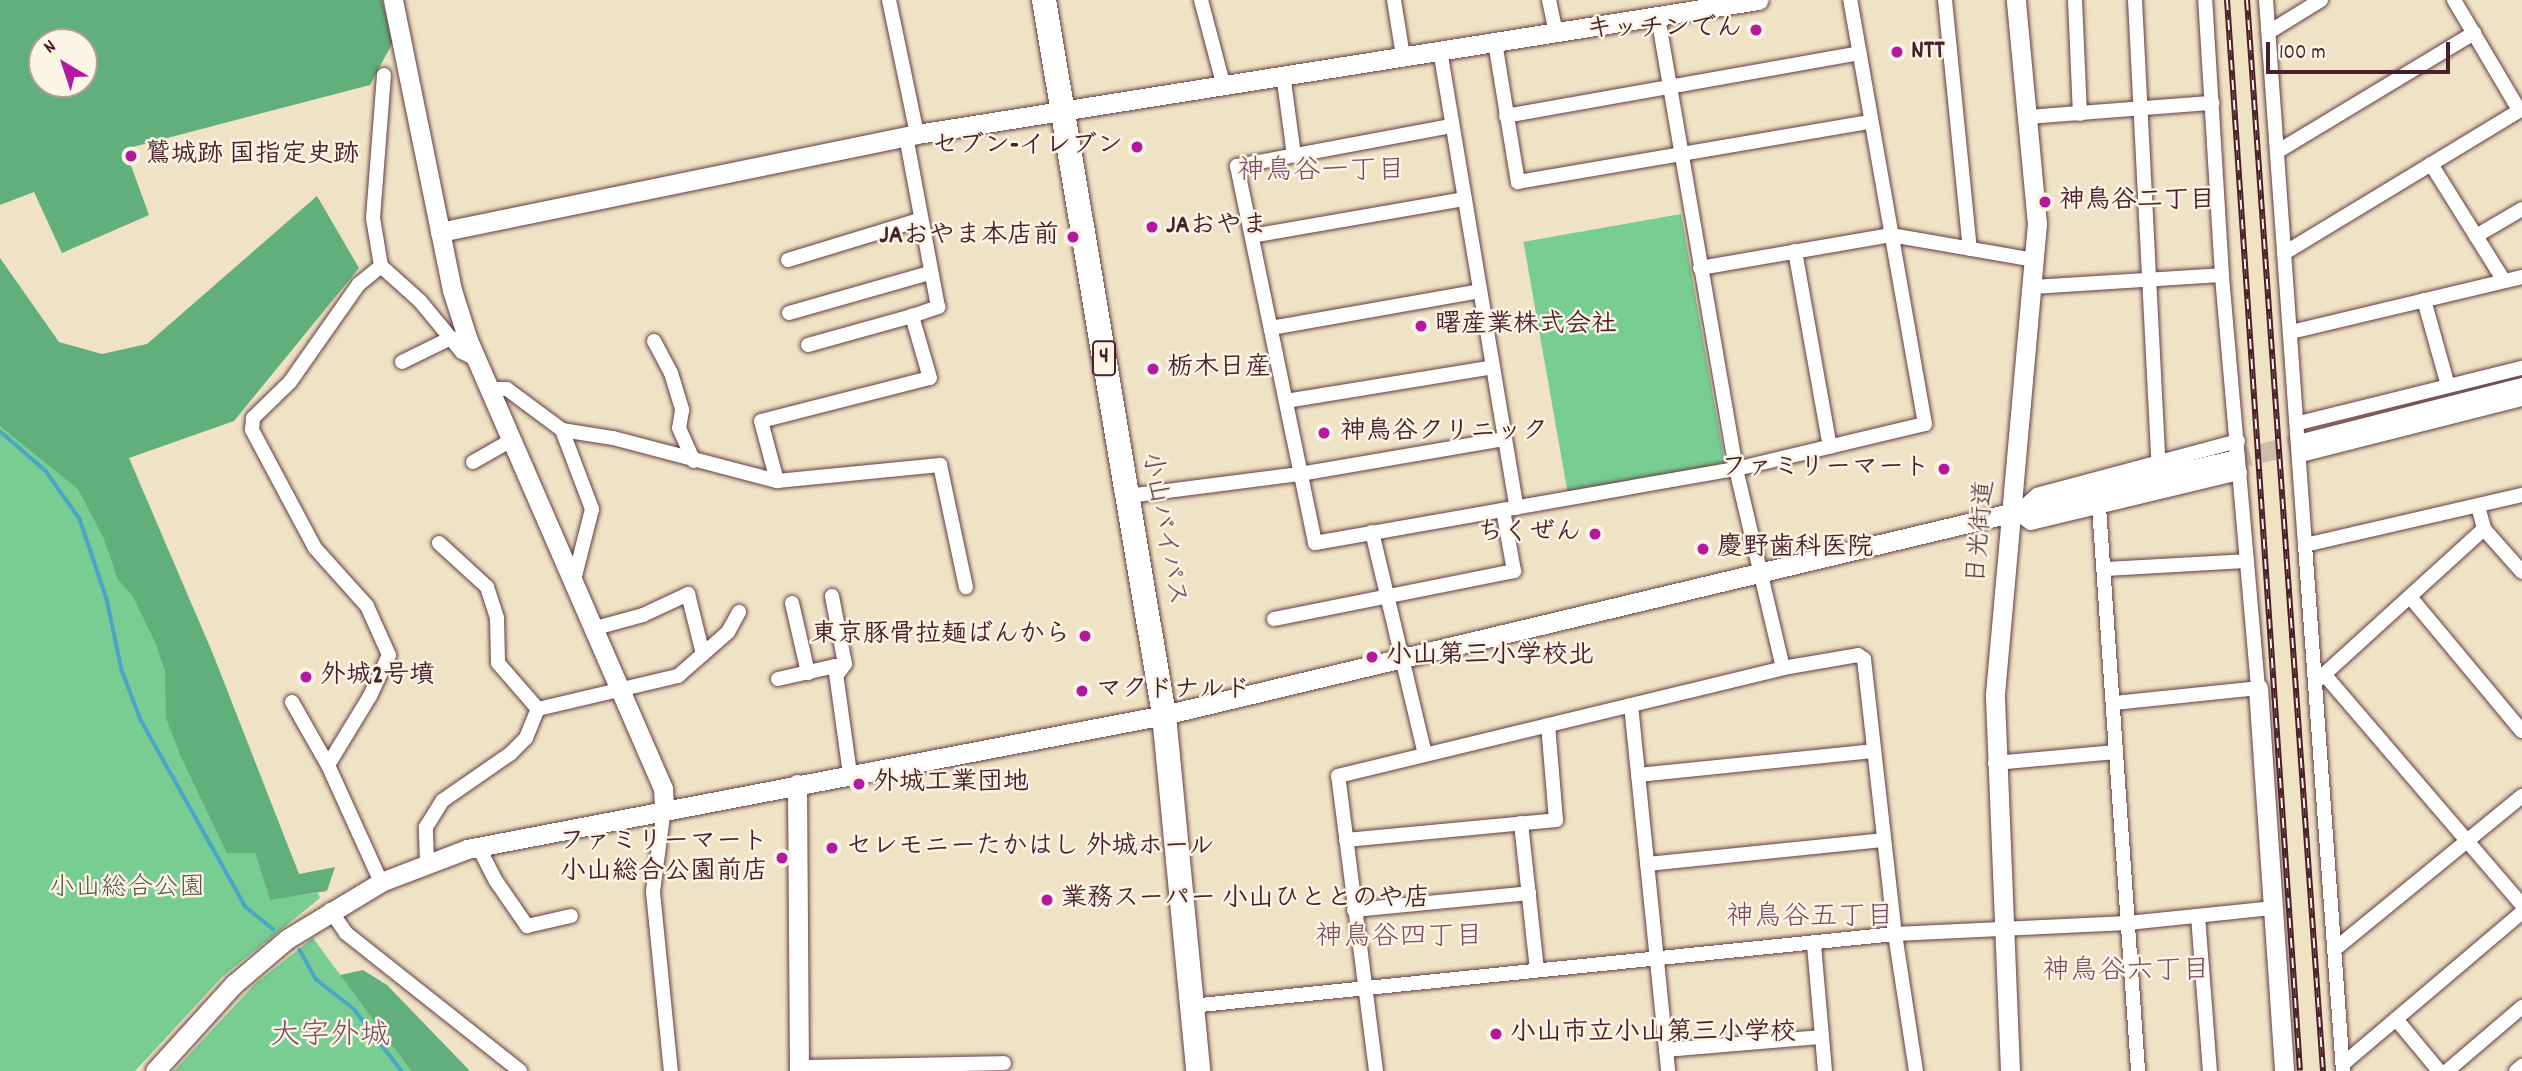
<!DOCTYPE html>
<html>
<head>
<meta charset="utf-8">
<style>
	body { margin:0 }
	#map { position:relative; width:2522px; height:1071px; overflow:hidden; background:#f0e3c5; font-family:Dekko,"Klee One",sans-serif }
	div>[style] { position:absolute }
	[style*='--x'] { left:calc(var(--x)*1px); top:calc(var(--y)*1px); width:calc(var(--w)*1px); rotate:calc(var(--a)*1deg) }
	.green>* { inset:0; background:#77cd92; transform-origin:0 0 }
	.forest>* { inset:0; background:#61b07c }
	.stream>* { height:3.5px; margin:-1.75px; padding:0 1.75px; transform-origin:1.75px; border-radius:1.75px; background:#4aa6c8 }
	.secondary-tunnel>* { height:19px; margin-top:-9.5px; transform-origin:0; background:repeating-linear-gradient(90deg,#cfbca6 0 19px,transparent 0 29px) }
	.roads { filter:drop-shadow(0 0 2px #633c42) drop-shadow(0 0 2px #633c42) }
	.street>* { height:14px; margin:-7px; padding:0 7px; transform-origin:7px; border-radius:7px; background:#fff }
	.secondary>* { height:19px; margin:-9.5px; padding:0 9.5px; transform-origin:9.5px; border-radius:9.5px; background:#fff }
	.highway>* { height:24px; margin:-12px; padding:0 12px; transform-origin:12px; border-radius:12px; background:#fff }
	.rail>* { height:6px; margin-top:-3px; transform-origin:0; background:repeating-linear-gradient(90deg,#fcf5e5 0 10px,#4a1f2b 0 20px); box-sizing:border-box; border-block:2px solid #4a1f2b }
	.dots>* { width:19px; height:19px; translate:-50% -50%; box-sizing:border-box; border:4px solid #fcf5e5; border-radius:50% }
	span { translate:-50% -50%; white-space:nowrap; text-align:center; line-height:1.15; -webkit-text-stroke:5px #fcf5e5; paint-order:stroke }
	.shield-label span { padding:2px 5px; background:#fcf5e5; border:2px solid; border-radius:5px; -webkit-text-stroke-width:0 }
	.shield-label { font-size:24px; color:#4a1f2b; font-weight:700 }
	.poi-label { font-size:26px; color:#4a1f2b; font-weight:700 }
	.right { translate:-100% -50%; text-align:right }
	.left { translate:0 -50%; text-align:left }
	.street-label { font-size:26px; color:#4a1f2b }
	.park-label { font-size:26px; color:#58534a }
	.neighbourhood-label { font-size:28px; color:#7d4b65 }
	.quarter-label { font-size:30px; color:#7d4b65 }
	.north { position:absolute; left:28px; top:28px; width:70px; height:70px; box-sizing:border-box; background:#fcf5e5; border:2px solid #b59f9b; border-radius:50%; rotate:321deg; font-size:19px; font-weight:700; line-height:28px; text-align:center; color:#4a1f2b }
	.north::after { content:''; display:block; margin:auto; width:24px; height:32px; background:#b5179e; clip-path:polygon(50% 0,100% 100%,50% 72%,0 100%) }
	.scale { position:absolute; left:2266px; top:42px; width:184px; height:32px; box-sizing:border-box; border:4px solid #4a1f2b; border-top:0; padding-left:9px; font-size:21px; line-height:24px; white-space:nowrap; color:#4a1f2b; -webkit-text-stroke:5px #fcf5e5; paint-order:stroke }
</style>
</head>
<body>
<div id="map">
	<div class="green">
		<div style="left:1681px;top:214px;width:254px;height:160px;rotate:80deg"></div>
		<div style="clip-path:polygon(0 416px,98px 495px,255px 853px,270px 899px,318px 893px,320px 898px,222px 977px,135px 1071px,0 1071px)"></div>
		<div style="clip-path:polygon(313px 938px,411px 1071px,174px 1071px,256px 983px)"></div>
	</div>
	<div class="forest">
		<div style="clip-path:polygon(evenodd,0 0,382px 0,393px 42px,370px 85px,125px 149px,149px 215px,62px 253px,34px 192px,0 205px,0 0,42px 42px,84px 42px,84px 84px,42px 84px,42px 42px)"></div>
		<div style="clip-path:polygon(317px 196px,359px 268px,234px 421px,129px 458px,213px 654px,299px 874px,335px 867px,327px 891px,270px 900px,255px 853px,227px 853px,181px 757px,166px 718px,165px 671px,155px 642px,132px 595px,118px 580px,104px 539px,78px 489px,0 426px,0 258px,59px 342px,102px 354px,147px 344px)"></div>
		<div style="clip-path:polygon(363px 970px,387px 985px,470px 1071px,411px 1071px,340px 975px)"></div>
	</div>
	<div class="stream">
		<div style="--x:0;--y:431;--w:61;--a:41"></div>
		<div style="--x:46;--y:471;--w:59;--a:54.7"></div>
		<div style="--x:80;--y:519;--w:84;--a:71.4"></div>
		<div style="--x:107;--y:599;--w:73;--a:78.1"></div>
		<div style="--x:122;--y:670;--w:53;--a:69.2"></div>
		<div style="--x:141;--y:720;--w:214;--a:60.7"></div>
		<div style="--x:246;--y:907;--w:35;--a:39"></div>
		<div style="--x:300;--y:950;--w:33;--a:61"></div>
		<div style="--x:316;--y:979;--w:48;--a:38.3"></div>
		<div style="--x:354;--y:1009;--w:78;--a:52.3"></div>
	</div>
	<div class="secondary-tunnel">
		<div style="--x:2232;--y:460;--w:76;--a:-13.7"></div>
	</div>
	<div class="roads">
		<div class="street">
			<div style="--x:889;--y:0;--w:137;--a:78.2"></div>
			<div style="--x:1201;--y:0;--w:86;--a:75.2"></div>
			<div style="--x:1394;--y:0;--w:57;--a:80.9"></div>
			<div style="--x:1549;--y:0;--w:34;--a:78"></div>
			<div style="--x:1945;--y:0;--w:250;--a:84.3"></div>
			<div style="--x:2075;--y:0;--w:114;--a:87.5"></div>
			<div style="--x:2135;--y:0;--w:462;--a:87.1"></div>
			<div style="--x:2266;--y:0;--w:546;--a:85.91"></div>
			<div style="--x:2305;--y:545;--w:223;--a:-13"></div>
			<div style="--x:2454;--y:0;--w:128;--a:59.4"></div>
			<div style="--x:1658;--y:17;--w:459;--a:80.2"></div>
			<div style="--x:1736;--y:469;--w:204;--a:76.7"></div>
			<div style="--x:2269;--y:32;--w:61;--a:-31.6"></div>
			<div style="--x:1495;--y:42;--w:142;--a:80.7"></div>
			<div style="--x:1518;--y:182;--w:357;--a:-9.7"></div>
			<div style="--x:1440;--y:50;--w:464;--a:80.5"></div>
			<div style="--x:1283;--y:74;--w:82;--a:82.3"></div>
			<div style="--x:384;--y:75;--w:143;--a:94.4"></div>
			<div style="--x:373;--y:218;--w:49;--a:80.5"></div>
			<div style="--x:381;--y:266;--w:52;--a:41.9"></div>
			<div style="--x:420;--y:301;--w:66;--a:50.5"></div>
			<div style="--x:462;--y:352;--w:13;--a:27"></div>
			<div style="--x:1506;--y:116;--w:359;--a:-10.1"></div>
			<div style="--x:2028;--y:117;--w:185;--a:-4.4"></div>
			<div style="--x:1451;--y:126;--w:218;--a:169.4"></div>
			<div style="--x:1237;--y:166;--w:385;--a:78.3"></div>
			<div style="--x:1315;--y:543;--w:427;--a:-10"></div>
			<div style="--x:1736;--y:469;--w:194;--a:-13.4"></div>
			<div style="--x:1925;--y:424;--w:431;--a:-100"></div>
			<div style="--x:2280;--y:150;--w:227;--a:-31.1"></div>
			<div style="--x:2431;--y:164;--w:138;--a:58"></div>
			<div style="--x:1252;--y:236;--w:215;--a:-9.9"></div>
			<div style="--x:2476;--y:236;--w:53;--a:-30.4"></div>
			<div style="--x:1795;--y:251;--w:199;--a:79.9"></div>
			<div style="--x:2286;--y:252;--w:276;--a:-31.2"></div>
			<div style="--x:788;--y:260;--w:137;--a:-17"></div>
			<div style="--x:1700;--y:268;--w:194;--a:-9.8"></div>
			<div style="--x:1891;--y:235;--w:145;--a:9.9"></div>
			<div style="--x:2032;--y:287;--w:190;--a:-3.6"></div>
			<div style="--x:2424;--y:300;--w:89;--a:74.4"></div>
			<div style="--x:789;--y:313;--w:146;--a:-15.9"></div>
			<div style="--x:1271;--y:328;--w:212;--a:-10"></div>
			<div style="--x:2291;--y:332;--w:237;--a:-13.4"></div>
			<div style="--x:654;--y:341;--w:36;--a:62"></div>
			<div style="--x:671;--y:373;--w:39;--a:73"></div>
			<div style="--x:682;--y:410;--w:18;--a:99"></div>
			<div style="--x:679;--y:428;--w:36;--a:66"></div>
			<div style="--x:808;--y:345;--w:108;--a:-15.6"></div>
			<div style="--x:402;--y:362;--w:55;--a:-26.1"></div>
			<div style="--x:488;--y:389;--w:19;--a:0"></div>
			<div style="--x:507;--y:389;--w:69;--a:36.7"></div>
			<div style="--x:562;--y:430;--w:52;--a:8.9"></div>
			<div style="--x:613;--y:438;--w:170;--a:14.7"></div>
			<div style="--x:777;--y:481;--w:164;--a:-5.6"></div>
			<div style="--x:940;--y:465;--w:125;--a:78"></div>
			<div style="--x:1286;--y:401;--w:210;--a:-9.3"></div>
			<div style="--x:2299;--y:423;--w:230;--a:-13.9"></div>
			<div style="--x:562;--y:430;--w:85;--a:69.2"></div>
			<div style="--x:592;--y:509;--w:77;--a:104.2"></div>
			<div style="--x:2238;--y:441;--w:208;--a:165"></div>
			<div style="--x:2037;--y:495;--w:27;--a:138"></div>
			<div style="--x:2017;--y:513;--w:17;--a:36"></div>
			<div style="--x:2031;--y:523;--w:215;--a:-13.5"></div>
			<div style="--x:2301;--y:455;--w:228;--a:-14.2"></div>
			<div style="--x:473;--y:462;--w:43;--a:-29.6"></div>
			<div style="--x:777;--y:481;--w:62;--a:-104.9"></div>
			<div style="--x:761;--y:421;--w:174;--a:-14.3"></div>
			<div style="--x:930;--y:378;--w:65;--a:-106.2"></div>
			<div style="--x:912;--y:316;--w:28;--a:-19"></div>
			<div style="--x:938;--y:307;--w:174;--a:-100.6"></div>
			<div style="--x:1128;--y:496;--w:173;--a:-7.3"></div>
			<div style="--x:1300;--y:474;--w:208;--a:-9.7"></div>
			<div style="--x:2478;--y:506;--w:24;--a:75"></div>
			<div style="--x:2484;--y:529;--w:57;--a:48.5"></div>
			<div style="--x:2099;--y:507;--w:565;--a:86.04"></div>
			<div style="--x:1372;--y:532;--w:228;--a:76.6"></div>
			<div style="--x:439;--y:543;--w:65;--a:42.5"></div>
			<div style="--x:487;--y:587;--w:33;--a:72"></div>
			<div style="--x:497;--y:618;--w:45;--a:88.7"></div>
			<div style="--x:498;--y:663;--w:61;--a:49"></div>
			<div style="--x:2305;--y:545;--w:527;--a:85.87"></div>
			<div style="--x:2104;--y:569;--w:143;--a:-3.2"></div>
			<div style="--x:832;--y:596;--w:69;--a:79.2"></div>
			<div style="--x:845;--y:664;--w:10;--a:127"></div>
			<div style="--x:2411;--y:598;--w:173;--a:50.2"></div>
			<div style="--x:792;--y:603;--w:72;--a:77.1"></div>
			<div style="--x:1274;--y:619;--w:245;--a:-11.3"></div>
			<div style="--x:1514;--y:571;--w:62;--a:-100.2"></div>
			<div style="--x:592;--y:629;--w:53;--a:-15.4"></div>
			<div style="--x:643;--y:615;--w:50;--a:-25"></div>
			<div style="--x:688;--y:594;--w:62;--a:76"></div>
			<div style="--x:2324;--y:674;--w:304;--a:49.4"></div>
			<div style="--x:778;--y:679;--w:58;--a:-12.8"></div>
			<div style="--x:835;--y:666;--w:109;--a:82.1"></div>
			<div style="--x:2319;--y:679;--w:223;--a:-42.3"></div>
			<div style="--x:292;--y:702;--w:73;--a:60.3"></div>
			<div style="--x:2114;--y:703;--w:145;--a:-5.9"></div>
			<div style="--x:2258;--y:688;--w:415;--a:-95"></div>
			<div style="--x:2222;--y:275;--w:276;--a:-93.5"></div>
			<div style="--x:1631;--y:705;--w:368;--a:84.2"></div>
			<div style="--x:1995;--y:763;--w:121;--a:-5.2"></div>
			<div style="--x:1638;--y:775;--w:236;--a:-5.8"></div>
			<div style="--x:664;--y:808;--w:85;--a:97.5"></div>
			<div style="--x:653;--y:892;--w:180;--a:84.3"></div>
			<div style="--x:1521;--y:823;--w:148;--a:83.8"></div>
			<div style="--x:1346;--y:840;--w:211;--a:-5.4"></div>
			<div style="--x:1556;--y:820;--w:95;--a:-94.8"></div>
			<div style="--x:478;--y:846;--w:39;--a:63"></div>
			<div style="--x:496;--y:881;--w:55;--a:55.4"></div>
			<div style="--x:527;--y:926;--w:45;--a:-12.8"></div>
			<div style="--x:427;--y:862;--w:35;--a:-92"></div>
			<div style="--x:426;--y:827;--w:31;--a:-58"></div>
			<div style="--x:442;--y:801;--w:83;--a:-34.7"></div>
			<div style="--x:510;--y:754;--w:23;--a:-45"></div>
			<div style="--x:526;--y:738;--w:31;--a:-68"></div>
			<div style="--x:538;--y:709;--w:144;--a:-13.3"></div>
			<div style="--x:678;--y:676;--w:67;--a:-41.3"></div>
			<div style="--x:728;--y:632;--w:23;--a:-61"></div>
			<div style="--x:1647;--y:864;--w:237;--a:-5.8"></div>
			<div style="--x:381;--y:882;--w:128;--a:-114.4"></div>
			<div style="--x:328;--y:765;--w:81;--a:-58.7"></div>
			<div style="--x:370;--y:696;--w:45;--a:-65.1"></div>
			<div style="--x:389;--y:655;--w:54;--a:-114.2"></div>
			<div style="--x:367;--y:606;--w:78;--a:-131.9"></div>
			<div style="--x:315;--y:548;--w:134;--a:-118.1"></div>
			<div style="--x:252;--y:430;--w:12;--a:-85"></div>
			<div style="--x:253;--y:418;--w:52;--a:-44.2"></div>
			<div style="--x:290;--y:382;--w:120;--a:-54.9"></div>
			<div style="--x:359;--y:284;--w:28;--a:-39"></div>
			<div style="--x:330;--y:910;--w:28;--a:55"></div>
			<div style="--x:346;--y:933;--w:222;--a:38.4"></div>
			<div style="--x:1354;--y:910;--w:176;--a:-5.5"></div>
			<div style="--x:2198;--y:916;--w:155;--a:85.6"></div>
			<div style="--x:1814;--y:945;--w:126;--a:85"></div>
			<div style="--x:2335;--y:949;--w:242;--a:-39.3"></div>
			<div style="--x:1191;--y:1006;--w:708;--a:-5.84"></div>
			<div style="--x:1895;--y:934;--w:233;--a:-2.7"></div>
			<div style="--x:2128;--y:923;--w:147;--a:-5.9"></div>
			<div style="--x:2396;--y:1019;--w:67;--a:50.4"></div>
			<div style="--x:1666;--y:1050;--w:156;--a:-4.8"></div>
			<div style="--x:2343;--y:1064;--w:235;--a:-40.3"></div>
			<div style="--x:799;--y:1067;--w:205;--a:-1.1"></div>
			<div style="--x:1376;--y:1071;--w:297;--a:-97.3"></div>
			<div style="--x:1338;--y:776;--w:458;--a:-13.6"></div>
			<div style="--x:1783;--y:668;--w:76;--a:-9.8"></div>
			<div style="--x:1858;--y:655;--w:7;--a:34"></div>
			<div style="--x:1864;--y:659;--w:277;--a:83.6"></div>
			<div style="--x:1895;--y:934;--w:139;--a:81.3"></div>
			<div style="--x:2447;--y:1071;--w:99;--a:-40.5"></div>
			<div style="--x:2516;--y:1071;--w:8;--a:-40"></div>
		</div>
		<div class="secondary">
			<div style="--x:393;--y:0;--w:296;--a:78.5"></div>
			<div style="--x:452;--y:290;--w:52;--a:72.3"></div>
			<div style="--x:468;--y:340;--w:489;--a:66.5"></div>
			<div style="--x:663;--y:788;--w:20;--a:87"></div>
			<div style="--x:440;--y:232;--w:487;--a:-11.6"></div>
			<div style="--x:917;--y:134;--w:852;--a:-9.05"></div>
			<div style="--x:2306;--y:442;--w:223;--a:-14.3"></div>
			<div style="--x:2258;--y:688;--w:384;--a:86.1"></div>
			<div style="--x:797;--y:784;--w:287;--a:89.6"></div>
			<div style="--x:155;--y:1071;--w:118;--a:-47.8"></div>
			<div style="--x:234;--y:984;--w:70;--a:-40.3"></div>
			<div style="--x:287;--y:939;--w:110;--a:-31.2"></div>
			<div style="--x:381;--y:882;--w:92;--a:-21"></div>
			<div style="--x:467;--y:849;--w:710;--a:-10.88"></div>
			<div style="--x:1164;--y:715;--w:1098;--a:-13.43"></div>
			<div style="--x:2010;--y:1071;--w:377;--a:-92.3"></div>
			<div style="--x:1995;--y:694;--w:472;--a:-84.9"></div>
			<div style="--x:2037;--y:224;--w:225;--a:-95.4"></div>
		</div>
		<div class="highway">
			<div style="--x:1044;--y:0;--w:725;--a:80.47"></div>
			<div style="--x:1164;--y:715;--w:358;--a:84.5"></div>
		</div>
	</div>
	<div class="rail">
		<div style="--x:2227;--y:0;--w:1073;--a:86.1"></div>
		<div style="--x:2247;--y:0;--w:1074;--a:85.94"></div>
	</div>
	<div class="dots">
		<div style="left:1756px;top:30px;background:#b5179e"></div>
		<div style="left:1897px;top:52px;background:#b5179e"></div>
		<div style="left:1137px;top:147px;background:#b5179e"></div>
		<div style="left:131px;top:156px;background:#b5179e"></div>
		<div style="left:2045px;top:202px;background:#b5179e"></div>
		<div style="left:1152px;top:227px;background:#b5179e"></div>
		<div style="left:1073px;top:237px;background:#b5179e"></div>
		<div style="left:1421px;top:326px;background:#b5179e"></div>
		<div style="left:1153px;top:369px;background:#b5179e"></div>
		<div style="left:1324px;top:433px;background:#b5179e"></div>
		<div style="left:1944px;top:469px;background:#b5179e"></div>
		<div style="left:1595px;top:534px;background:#b5179e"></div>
		<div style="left:1703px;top:549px;background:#b5179e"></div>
		<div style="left:1085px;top:636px;background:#b5179e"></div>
		<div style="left:1372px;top:657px;background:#b5179e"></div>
		<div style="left:306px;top:677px;background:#b5179e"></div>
		<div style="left:1082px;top:691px;background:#b5179e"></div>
		<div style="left:859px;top:784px;background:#b5179e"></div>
		<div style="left:832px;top:848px;background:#b5179e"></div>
		<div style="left:782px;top:858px;background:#b5179e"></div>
		<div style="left:1047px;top:900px;background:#b5179e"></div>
		<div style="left:1496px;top:1034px;background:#b5179e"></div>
	</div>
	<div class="shield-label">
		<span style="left:1104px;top:358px">4</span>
	</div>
	<div class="poi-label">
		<span class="right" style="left:1742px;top:30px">キッチンでん</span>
		<span class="left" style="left:1911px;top:52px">NTT</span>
		<span class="right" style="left:1123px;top:147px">セブン-イレブン</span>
		<span class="left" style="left:145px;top:156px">鷲城跡 国指定史跡</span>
		<span class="left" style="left:2059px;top:202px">神鳥谷二丁目</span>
		<span class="left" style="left:1166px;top:227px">JAおやま</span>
		<span class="right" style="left:1059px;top:237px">JAおやま本店前</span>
		<span class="left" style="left:1435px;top:326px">曙産業株式会社</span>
		<span class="left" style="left:1167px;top:369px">栃木日産</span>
		<span class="left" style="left:1340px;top:433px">神鳥谷クリニック</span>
		<span class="right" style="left:1930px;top:469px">ファミリーマート</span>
		<span class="right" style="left:1581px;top:534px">ちくぜん</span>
		<span class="left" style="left:1717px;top:549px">慶野歯科医院</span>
		<span class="right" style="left:1071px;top:636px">東京豚骨拉麺ばんから</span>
		<span class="left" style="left:1386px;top:657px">小山第三小学校北</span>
		<span class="left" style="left:320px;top:677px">外城2号墳</span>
		<span class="left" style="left:1096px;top:691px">マクドナルド</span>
		<span class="left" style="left:873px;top:784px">外城工業団地</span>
		<span class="right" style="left:768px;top:858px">ファミリーマート<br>小山総合公園前店</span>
		<span class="left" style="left:846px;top:848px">セレモニーたかはし 外城ホール</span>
		<span class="left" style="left:1061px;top:900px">業務スーパー 小山ひととのや店</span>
		<span class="left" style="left:1510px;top:1034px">小山市立小山第三小学校</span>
	</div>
	<div class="street-label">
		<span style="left:1163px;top:529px;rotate:80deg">小山バイパス</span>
		<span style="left:1982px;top:532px;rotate:-85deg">日光街道</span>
	</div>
	<div class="park-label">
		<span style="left:127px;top:889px">小山総合公園</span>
	</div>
	<div class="neighbourhood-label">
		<span style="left:1321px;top:173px">神鳥谷一丁目</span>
		<span style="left:1810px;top:919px">神鳥谷五丁目</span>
		<span style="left:1399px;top:939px">神鳥谷四丁目</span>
		<span style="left:2126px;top:973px">神鳥谷六丁目</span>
	</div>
	<div class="quarter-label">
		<span style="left:330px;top:1038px">大字外城</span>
	</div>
	<div class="north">N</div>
	<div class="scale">100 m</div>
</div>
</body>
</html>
